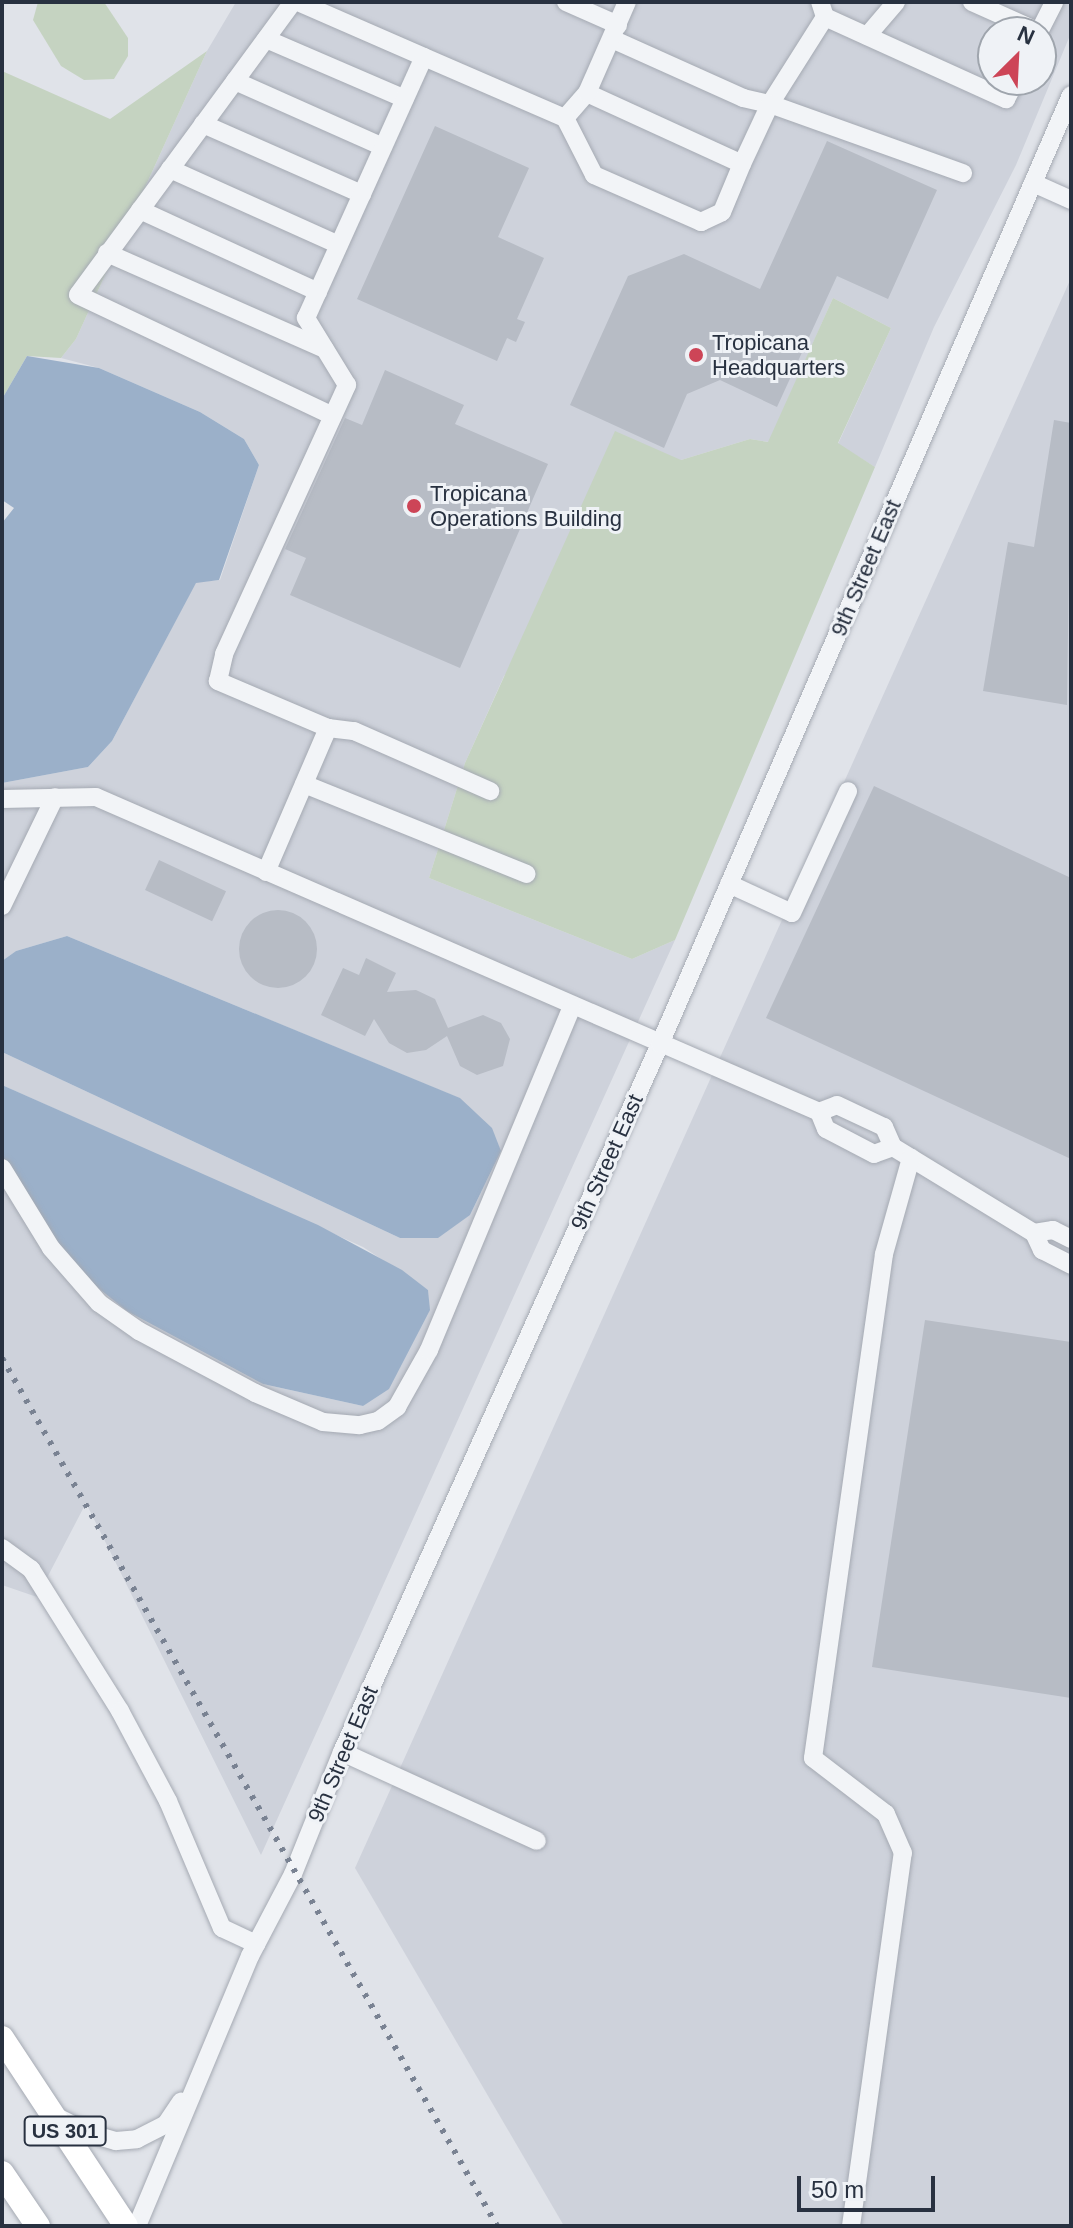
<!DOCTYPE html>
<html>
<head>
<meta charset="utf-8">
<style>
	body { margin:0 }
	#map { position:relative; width:1073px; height:2228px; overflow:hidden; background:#e0e3e9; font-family:Helvetica,sans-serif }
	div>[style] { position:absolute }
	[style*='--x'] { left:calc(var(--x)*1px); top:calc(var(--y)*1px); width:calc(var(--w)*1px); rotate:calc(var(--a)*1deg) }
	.built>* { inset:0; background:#ced2db }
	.green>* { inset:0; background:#c5d3c1 }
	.water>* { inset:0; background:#9bb0c9 }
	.building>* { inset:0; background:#b7bcc5; transform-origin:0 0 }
	.round { border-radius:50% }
	.roads { filter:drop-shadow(0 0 2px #a5aab3) drop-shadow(0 0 2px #a5aab3) }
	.minor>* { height:18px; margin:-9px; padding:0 9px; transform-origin:9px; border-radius:9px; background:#f2f4f7 }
	.major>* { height:24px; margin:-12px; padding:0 12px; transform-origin:12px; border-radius:12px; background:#fff }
	.rail>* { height:6px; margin-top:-3px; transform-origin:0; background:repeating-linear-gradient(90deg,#798292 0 4px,transparent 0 12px) }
	.dots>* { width:22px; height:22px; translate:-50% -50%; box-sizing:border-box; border:4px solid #eff2f6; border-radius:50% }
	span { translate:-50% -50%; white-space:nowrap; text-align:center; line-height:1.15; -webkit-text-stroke:6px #eff2f6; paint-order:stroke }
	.shield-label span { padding:2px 6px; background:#eff2f6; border:2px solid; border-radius:6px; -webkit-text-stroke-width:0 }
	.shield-label { font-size:20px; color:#283140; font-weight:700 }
	.poi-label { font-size:22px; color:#283140 }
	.left { translate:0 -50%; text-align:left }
	.street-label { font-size:22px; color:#283140 }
	.frame { position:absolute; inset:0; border:4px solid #283140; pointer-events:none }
	.north { position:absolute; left:977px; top:16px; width:80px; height:80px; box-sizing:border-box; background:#eff2f6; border:2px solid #9fa5ad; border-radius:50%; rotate:24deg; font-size:22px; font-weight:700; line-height:32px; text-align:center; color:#283140 }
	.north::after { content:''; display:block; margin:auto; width:28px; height:36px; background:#cd4557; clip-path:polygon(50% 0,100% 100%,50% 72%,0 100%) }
	.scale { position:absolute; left:797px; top:2176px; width:138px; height:36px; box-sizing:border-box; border:4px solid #283140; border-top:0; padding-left:10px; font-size:24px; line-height:28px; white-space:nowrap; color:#283140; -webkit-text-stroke:6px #eff2f6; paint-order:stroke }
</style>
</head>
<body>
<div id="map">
	<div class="built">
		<div style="clip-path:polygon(evenodd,236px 2px,1071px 2px,1071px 33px,1016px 165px,934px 327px,875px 467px,838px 444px,891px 328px,833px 298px,769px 442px,750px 439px,681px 460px,504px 676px,465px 763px,429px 878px,632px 959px,675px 940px,261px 1855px,86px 1503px,37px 1597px,2px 1585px,2px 1160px,263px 1384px,363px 1406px,429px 1310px,428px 1290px,363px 1247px,2px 1085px,2px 1052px,400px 1238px,470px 1215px,501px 1151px,459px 1098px,67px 936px,16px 951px,2px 961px,2px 783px,88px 767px,112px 741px,196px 582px,220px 580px,259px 465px,244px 439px,200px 412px,99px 368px,61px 358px,76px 339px,207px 51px,236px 2px,993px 32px,1041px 32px,1041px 80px,993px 80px,993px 32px)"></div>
		<div style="clip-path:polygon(1071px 278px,1071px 2226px,564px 2226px,355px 1868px)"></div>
	</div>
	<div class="green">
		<div style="clip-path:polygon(38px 2px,104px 2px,128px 38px,128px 56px,114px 79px,84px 80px,61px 66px,33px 20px)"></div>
		<div style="clip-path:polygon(207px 51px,76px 339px,61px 358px,27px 356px,2px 399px,2px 71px,110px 119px)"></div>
		<div style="clip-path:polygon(833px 298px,891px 328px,838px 443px,875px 467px,675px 940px,632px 959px,429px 878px,465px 763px,615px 431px,681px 460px,750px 439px,768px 442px)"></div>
	</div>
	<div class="water">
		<div style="clip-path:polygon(27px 356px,99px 368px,200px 412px,244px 439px,259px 465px,219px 580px,196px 583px,112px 741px,88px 767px,2px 783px,2px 523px,14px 508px,2px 500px,2px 399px)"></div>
		<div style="clip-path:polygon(67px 936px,460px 1098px,492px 1128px,501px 1151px,470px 1215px,438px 1238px,400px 1238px,2px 1052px,2px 961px,16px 951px)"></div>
		<div style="clip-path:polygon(2px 1085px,318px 1225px,402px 1270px,428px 1290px,430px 1310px,389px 1389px,363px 1406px,263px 1384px,127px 1311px,67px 1263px,2px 1160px)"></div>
	</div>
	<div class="building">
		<div style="clip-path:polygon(435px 126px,529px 168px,498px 237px,544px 258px,517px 319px,525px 322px,516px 342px,507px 338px,497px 361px,357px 299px)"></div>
		<div style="clip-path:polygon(827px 141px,937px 190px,888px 299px,837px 276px,777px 407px,720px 380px,687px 394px,664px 448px,570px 405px,628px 276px,684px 254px,760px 289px)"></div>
		<div style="clip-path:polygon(385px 370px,464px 405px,455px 424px,548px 464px,460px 668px,290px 595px,306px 558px,285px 549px,345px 418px,362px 425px)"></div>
		<div style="clip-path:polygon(1054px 420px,1071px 423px,1067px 705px,983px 691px,1008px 542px,1034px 547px)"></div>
		<div style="clip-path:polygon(874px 786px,1071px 878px,1071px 1159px,766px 1018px)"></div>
		<div style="left:159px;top:860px;width:74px;height:33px;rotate:25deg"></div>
		<div class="round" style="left:239px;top:910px;width:78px;height:78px"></div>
		<div style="clip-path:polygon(366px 958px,396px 973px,387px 992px,416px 990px,435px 999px,448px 1028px,483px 1015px,501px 1023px,510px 1039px,503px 1066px,477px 1075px,460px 1066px,447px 1036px,426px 1050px,407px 1053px,389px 1043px,374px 1019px,365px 1036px,321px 1015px,343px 968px,359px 975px)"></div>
		<div style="clip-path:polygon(925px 1320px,1071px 1342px,1071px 1698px,872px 1667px)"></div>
	</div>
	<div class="roads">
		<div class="minor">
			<div style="--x:293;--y:2;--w:363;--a:126.3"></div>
			<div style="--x:78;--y:295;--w:282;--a:25.4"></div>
			<div style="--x:298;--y:2;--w:137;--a:23.6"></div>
			<div style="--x:566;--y:2;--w:57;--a:23.9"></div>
			<div style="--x:972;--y:2;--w:73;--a:24.1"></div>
			<div style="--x:825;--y:17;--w:199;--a:24.4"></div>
			<div style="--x:1006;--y:99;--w:21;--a:-62"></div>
			<div style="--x:1039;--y:32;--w:34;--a:-63"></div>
			<div style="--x:867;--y:36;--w:45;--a:-49.5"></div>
			<div style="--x:266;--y:39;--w:151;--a:23.3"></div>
			<div style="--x:612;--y:39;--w:144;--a:24.2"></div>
			<div style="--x:743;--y:98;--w:28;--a:13"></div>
			<div style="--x:770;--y:104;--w:103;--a:-57.7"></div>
			<div style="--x:825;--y:17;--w:16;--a:-108"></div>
			<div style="--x:235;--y:81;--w:162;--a:24"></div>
			<div style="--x:587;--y:93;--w:170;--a:24.6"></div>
			<div style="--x:742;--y:164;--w:66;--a:-65"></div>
			<div style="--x:770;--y:104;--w:205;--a:19.7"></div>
			<div style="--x:565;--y:118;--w:33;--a:-49"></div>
			<div style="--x:587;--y:93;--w:99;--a:-66.3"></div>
			<div style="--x:203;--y:124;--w:174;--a:23.8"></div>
			<div style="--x:170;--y:169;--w:185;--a:24.2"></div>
			<div style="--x:1033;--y:183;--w:42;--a:24.1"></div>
			<div style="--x:140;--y:210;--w:196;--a:24.7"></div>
			<div style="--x:107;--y:253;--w:238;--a:23.8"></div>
			<div style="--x:328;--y:728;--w:26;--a:7"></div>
			<div style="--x:354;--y:731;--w:149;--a:23.8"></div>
			<div style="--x:304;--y:784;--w:240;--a:22"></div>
			<div style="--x:2;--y:799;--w:94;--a:-1.2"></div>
			<div style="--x:96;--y:797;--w:789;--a:23.54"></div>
			<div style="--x:266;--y:872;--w:157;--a:-66.7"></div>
			<div style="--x:328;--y:728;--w:120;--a:-156.9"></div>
			<div style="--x:218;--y:681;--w:28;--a:-77"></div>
			<div style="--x:224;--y:654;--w:296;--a:-65.4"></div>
			<div style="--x:347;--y:385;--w:79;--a:-121.5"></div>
			<div style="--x:306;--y:318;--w:286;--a:-65.7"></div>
			<div style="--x:424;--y:57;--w:154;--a:23.4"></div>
			<div style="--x:565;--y:118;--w:64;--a:63"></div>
			<div style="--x:594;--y:175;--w:117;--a:23.7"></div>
			<div style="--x:701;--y:222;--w:23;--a:-25"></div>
			<div style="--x:722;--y:212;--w:52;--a:-67.4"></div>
			<div style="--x:729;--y:884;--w:69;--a:24.7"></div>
			<div style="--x:792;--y:913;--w:134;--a:-65.3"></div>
			<div style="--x:2;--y:906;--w:121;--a:-64.1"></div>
			<div style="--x:893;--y:1147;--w:20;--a:160"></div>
			<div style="--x:874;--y:1154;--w:54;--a:-152.5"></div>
			<div style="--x:826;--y:1129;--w:18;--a:-112"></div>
			<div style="--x:819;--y:1112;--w:19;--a:-21"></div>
			<div style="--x:837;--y:1105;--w:52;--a:25.1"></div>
			<div style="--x:884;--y:1127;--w:22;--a:66"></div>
			<div style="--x:893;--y:1147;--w:165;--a:31.4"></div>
			<div style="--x:2;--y:1168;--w:94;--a:58.5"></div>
			<div style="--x:51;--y:1248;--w:73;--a:48.9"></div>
			<div style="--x:99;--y:1303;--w:49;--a:35"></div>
			<div style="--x:139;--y:1331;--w:132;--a:28.1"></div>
			<div style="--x:255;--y:1393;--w:74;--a:23.1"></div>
			<div style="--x:323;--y:1422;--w:37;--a:5"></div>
			<div style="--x:360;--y:1425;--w:18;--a:-13"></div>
			<div style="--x:378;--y:1421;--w:24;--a:-36"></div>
			<div style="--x:397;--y:1407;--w:65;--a:-60.7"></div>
			<div style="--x:429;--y:1350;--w:372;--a:-67.4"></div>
			<div style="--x:1071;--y:1239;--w:20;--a:-153"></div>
			<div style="--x:1053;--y:1230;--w:19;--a:171"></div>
			<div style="--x:1034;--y:1233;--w:19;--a:65"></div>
			<div style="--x:1042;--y:1250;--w:33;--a:27"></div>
			<div style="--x:2;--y:1548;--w:36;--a:36"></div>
			<div style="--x:31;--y:1569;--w:168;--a:57.9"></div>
			<div style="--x:120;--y:1711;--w:102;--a:61.9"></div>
			<div style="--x:168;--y:1801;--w:138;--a:67"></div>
			<div style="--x:222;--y:1928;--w:38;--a:25"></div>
			<div style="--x:342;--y:1752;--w:214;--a:24.5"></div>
			<div style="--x:55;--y:2116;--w:40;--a:26.6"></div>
			<div style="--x:91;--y:2134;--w:26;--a:16"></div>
			<div style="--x:116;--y:2141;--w:21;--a:-5"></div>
			<div style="--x:137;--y:2139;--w:33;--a:-27"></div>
			<div style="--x:166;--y:2124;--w:27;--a:-56"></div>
			<div style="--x:137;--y:2226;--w:293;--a:-67.3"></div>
			<div style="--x:250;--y:1956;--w:93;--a:-62.3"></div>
			<div style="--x:293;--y:1874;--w:131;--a:-68.1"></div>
			<div style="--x:342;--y:1752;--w:776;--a:-65.81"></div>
			<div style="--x:660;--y:1044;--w:1034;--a:-66.58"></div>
			<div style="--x:851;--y:2226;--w:377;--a:-82.1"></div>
			<div style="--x:903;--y:1853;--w:43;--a:-113.6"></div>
			<div style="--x:886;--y:1814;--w:92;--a:-142.5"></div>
			<div style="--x:813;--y:1758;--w:509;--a:-81.98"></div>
			<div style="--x:884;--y:1254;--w:100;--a:-74.3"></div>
		</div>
		<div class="major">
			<div style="--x:2;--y:2038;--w:225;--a:56.6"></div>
			<div style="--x:2;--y:2173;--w:64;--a:55.8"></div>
		</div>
	</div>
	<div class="rail">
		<div style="--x:2;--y:1358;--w:999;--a:60.3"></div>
	</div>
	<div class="dots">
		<div style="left:696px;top:355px;background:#cd4557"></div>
		<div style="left:414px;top:506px;background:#cd4557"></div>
	</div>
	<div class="shield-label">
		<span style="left:65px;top:2131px">US 301</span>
	</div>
	<div class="poi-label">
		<span class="left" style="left:712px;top:355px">Tropicana<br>Headquarters</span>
		<span class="left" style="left:430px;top:506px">Tropicana<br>Operations Building</span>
	</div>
	<div class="street-label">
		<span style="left:866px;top:568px;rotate:-67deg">9th Street East</span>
		<span style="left:607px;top:1162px;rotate:-66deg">9th Street East</span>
		<span style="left:343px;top:1754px;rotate:-67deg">9th Street East</span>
	</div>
	<div class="frame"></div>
	<div class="north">N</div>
	<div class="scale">50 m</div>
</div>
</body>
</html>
